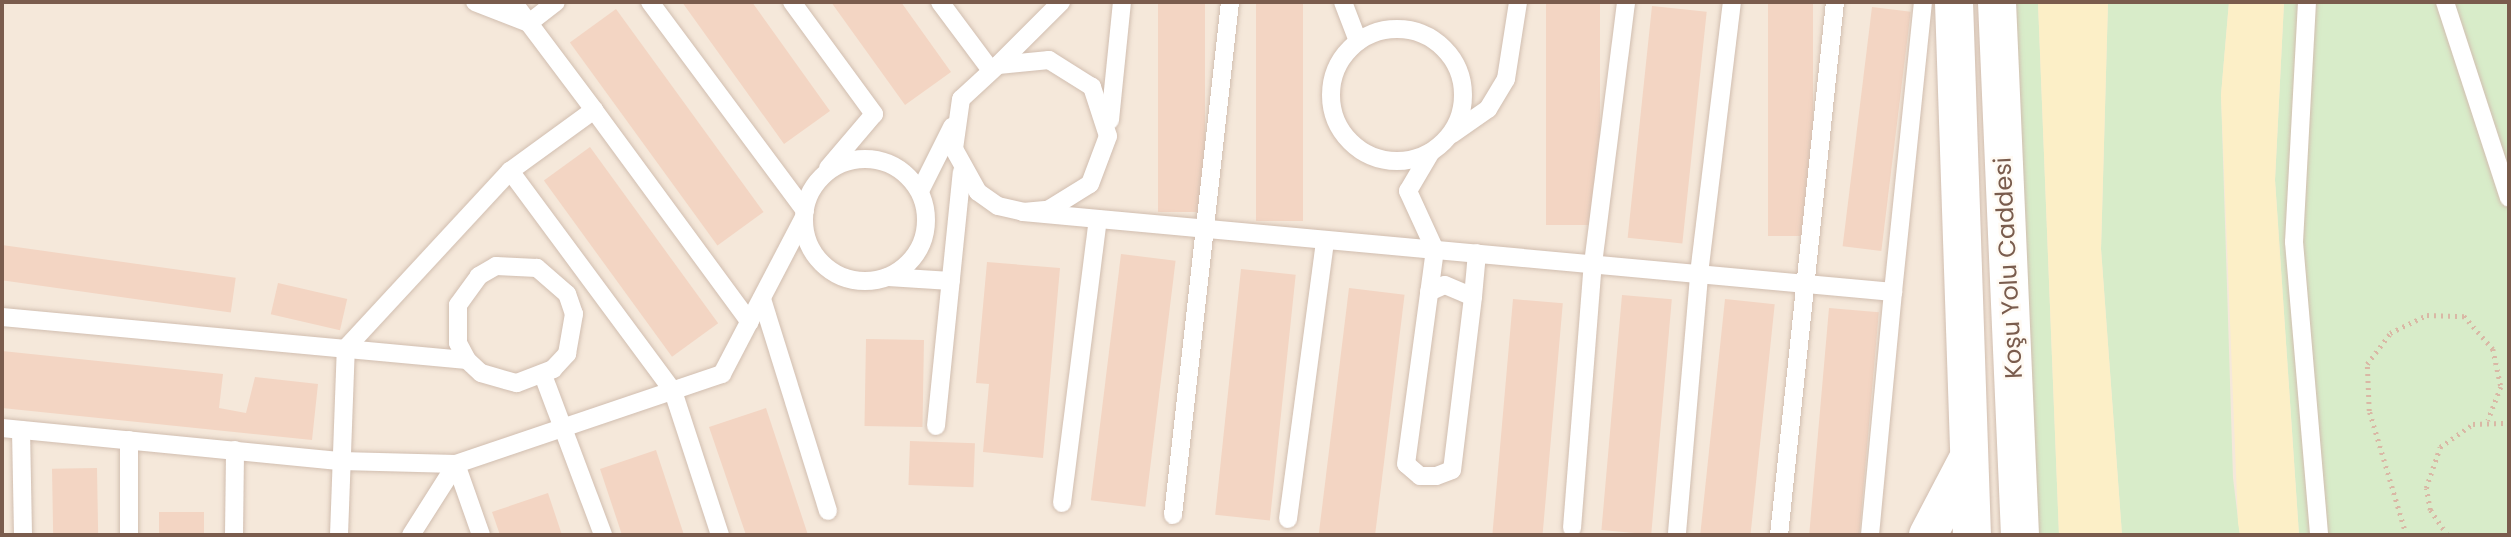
<!DOCTYPE html>
<html>
<head>
<meta charset="utf-8">
<style>
	body { margin:0 }
	#map { position:relative; width:2511px; height:537px; overflow:hidden; background:#fdf6ec; font-family:Poppins,sans-serif }
	div>[style] { position:absolute }
	[style*='--x'] { left:calc(var(--x)*1px); top:calc(var(--y)*1px); width:calc(var(--w)*1px); rotate:calc(var(--a)*1deg) }
	.residential>* { inset:0; background:#f5e8da; transform-origin:0 0 }
	.green>* { inset:0; background:#d8ecc9 }
	.sand>* { inset:0; background:#fcefc7 }
	.building>* { inset:0; background:#f3d5c3; transform-origin:0 0 }
	.path>* { height:4.5px; margin-top:-2.25px; transform-origin:0; background:repeating-linear-gradient(90deg,#d9b8a5 0 2px,transparent 0 7px) }
	.roads { filter:drop-shadow(0 0 2px #d1beb0) drop-shadow(0 0 2px #d1beb0) }
	.service>* { height:18px; margin:-9px; padding:0 9px; transform-origin:9px; border-radius:9px; background:#fff }
	.service>.ring { margin:-9px; padding:0; box-sizing:content-box; background:none; border:18px solid #fff; border-radius:50% }
	.secondary>* { height:38px; margin:-19px; padding:0 19px; transform-origin:19px; border-radius:19px; background:#fff }
	span { translate:-50% -50%; white-space:nowrap; text-align:center; line-height:1.15; -webkit-text-stroke:5px #fffaf3; paint-order:stroke }
	.street-label { font-size:24px; color:#7a5c4d }
	.frame { position:absolute; inset:0; border:4px solid #7a5c4d; pointer-events:none }
</style>
</head>
<body>
<div id="map">
	<div class="residential">
		<div style="left:2px;top:2px;width:2507px;height:533px"></div>
	</div>
	<div class="green">
		<div style="clip-path:polygon(2003px 2px,2038px 2px,2059px 535px,2033px 535px)"></div>
		<div style="clip-path:polygon(2108px 2px,2229px 2px,2221px 95px,2233px 478px,2240px 535px,2122px 535px,2101px 249px)"></div>
		<div style="clip-path:polygon(2284px 2px,2509px 2px,2509px 535px,2299px 535px,2275px 180px)"></div>
	</div>
	<div class="sand">
		<div style="clip-path:polygon(2038px 2px,2108px 2px,2101px 249px,2122px 535px,2059px 535px)"></div>
		<div style="clip-path:polygon(2229px 2px,2284px 2px,2275px 180px,2299px 535px,2240px 535px,2238px 523px,2221px 95px)"></div>
	</div>
	<div class="building">
		<div style="clip-path:polygon(682px 2px,752px 2px,830px 111px,784px 144px)"></div>
		<div style="clip-path:polygon(831px 2px,901px 2px,951px 72px,905px 105px)"></div>
		<div style="left:1158px;top:2px;width:47px;height:210px"></div>
		<div style="left:1256px;top:2px;width:47px;height:219px"></div>
		<div style="left:1546px;top:2px;width:54px;height:223px"></div>
		<div style="left:1768px;top:2px;width:45px;height:234px"></div>
		<div style="left:1652px;top:6px;width:55px;height:233px;rotate:6deg"></div>
		<div style="left:1872px;top:7px;width:39px;height:241px;rotate:7deg"></div>
		<div style="left:616px;top:9px;width:251px;height:57px;rotate:54deg"></div>
		<div style="left:590px;top:147px;width:218px;height:57px;rotate:54deg"></div>
		<div style="left:2px;top:245px;width:236px;height:35px;rotate:8deg"></div>
		<div style="left:1121px;top:254px;width:55px;height:248px;rotate:7deg"></div>
		<div style="clip-path:polygon(987px 262px,1060px 268px,1043px 458px,983px 452px,989px 384px,976px 383px)"></div>
		<div style="left:1241px;top:269px;width:55px;height:247px;rotate:6deg"></div>
		<div style="left:278px;top:283px;width:71px;height:32px;rotate:13deg"></div>
		<div style="left:1349px;top:288px;width:56px;height:249px;rotate:7deg"></div>
		<div style="left:1622px;top:295px;width:50px;height:236px;rotate:5deg"></div>
		<div style="left:1513px;top:299px;width:50px;height:236px;rotate:5deg"></div>
		<div style="left:1725px;top:299px;width:50px;height:237px;rotate:6deg"></div>
		<div style="left:1829px;top:308px;width:50px;height:228px;rotate:5deg"></div>
		<div style="left:866px;top:339px;width:58px;height:87px;rotate:1deg"></div>
		<div style="clip-path:polygon(2px 351px,223px 374px,219px 408px,246px 413px,255px 377px,318px 384px,312px 440px,2px 408px)"></div>
		<div style="clip-path:polygon(766px 408px,808px 535px,746px 535px,709px 427px)"></div>
		<div style="left:910px;top:441px;width:65px;height:44px;rotate:2deg"></div>
		<div style="clip-path:polygon(656px 450px,684px 535px,622px 535px,600px 469px)"></div>
		<div style="left:97px;top:468px;width:67px;height:45px;rotate:89deg"></div>
		<div style="clip-path:polygon(548px 493px,562px 535px,500px 535px,492px 512px)"></div>
		<div style="left:159px;top:512px;width:45px;height:23px"></div>
	</div>
	<div class="path">
		<div style="--x:2406;--y:535;--w:129;--a:-106.6"></div>
		<div style="--x:2369;--y:411;--w:47;--a:-92.4"></div>
		<div style="--x:2367;--y:364;--w:39;--a:-53"></div>
		<div style="--x:2390;--y:333;--w:41;--a:-25.9"></div>
		<div style="--x:2427;--y:315;--w:37;--a:2"></div>
		<div style="--x:2464;--y:316;--w:44;--a:48.7"></div>
		<div style="--x:2493;--y:349;--w:39;--a:78"></div>
		<div style="--x:2501;--y:387;--w:36;--a:111"></div>
		<div style="--x:2447;--y:535;--w:30;--a:-124"></div>
		<div style="--x:2430;--y:510;--w:22;--a:-100"></div>
		<div style="--x:2426;--y:488;--w:43;--a:-71.1"></div>
		<div style="--x:2440;--y:447;--w:40;--a:-34.9"></div>
		<div style="--x:2473;--y:424;--w:36;--a:-2"></div>
	</div>
	<div class="roads">
		<div class="service">
			<div style="--x:475;--y:2;--w:58;--a:21.3"></div>
			<div style="--x:529;--y:23;--w:34;--a:-38"></div>
			<div style="--x:513;--y:2;--w:135;--a:53.1"></div>
			<div style="--x:650;--y:2;--w:260;--a:53.4"></div>
			<div style="--x:792;--y:2;--w:139;--a:53.8"></div>
			<div style="--x:874;--y:114;--w:71;--a:130.4"></div>
			<div style="--x:940;--y:2;--w:84;--a:53.3"></div>
			<div style="--x:1343;--y:2;--w:42;--a:69"></div>
			<div style="--x:2307;--y:2;--w:240;--a:93.1"></div>
			<div style="--x:2294;--y:242;--w:294;--a:85.1"></div>
			<div style="--x:2445;--y:2;--w:206;--a:71.9"></div>
			<div class="ring" style="left:1331px;top:29px;width:114px;height:114px"></div>
			<div style="--x:999;--y:64;--w:88;--a:-45"></div>
			<div style="--x:1110;--y:120;--w:119;--a:-84.2"></div>
			<div style="--x:1452;--y:134;--w:44;--a:-34.8"></div>
			<div style="--x:1488;--y:109;--w:35;--a:-59"></div>
			<div style="--x:1506;--y:79;--w:78;--a:-81.1"></div>
			<div class="ring" style="left:804px;top:159px;width:104px;height:104px"></div>
			<div style="--x:920;--y:191;--w:72;--a:-63.4"></div>
			<div style="--x:1023;--y:212;--w:25;--a:-5"></div>
			<div style="--x:1048;--y:210;--w:49;--a:-31.8"></div>
			<div style="--x:1090;--y:184;--w:51;--a:-69.4"></div>
			<div style="--x:1108;--y:136;--w:52;--a:-108.1"></div>
			<div style="--x:1092;--y:87;--w:51;--a:-147.9"></div>
			<div style="--x:1049;--y:60;--w:51;--a:174.4"></div>
			<div style="--x:998;--y:65;--w:50;--a:137.4"></div>
			<div style="--x:961;--y:99;--w:50;--a:98"></div>
			<div style="--x:954;--y:149;--w:49;--a:60.8"></div>
			<div style="--x:978;--y:192;--w:24;--a:35"></div>
			<div style="--x:998;--y:206;--w:26;--a:13"></div>
			<div style="--x:1023;--y:212;--w:874;--a:5.25"></div>
			<div style="--x:1893;--y:292;--w:292;--a:-84.1"></div>
			<div style="--x:888;--y:277;--w:63;--a:3.6"></div>
			<div style="--x:1429;--y:292;--w:17;--a:-24"></div>
			<div style="--x:1445;--y:285;--w:30;--a:23"></div>
			<div style="--x:1473;--y:297;--w:174;--a:96.9"></div>
			<div style="--x:1452;--y:470;--w:17;--a:159"></div>
			<div style="--x:1436;--y:476;--w:16;--a:180"></div>
			<div style="--x:1420;--y:476;--w:18;--a:-139"></div>
			<div style="--x:1406;--y:464;--w:216;--a:-82.3"></div>
			<div style="--x:1435;--y:250;--w:65;--a:-114.6"></div>
			<div style="--x:1408;--y:191;--w:45;--a:-59.5"></div>
			<div style="--x:1473;--y:297;--w:44;--a:-84.8"></div>
			<div style="--x:762;--y:299;--w:222;--a:72.7"></div>
			<div style="--x:2;--y:317;--w:467;--a:5.3"></div>
			<div style="--x:467;--y:360;--w:19;--a:43"></div>
			<div style="--x:481;--y:373;--w:37;--a:16"></div>
			<div style="--x:517;--y:383;--w:39;--a:-21"></div>
			<div style="--x:553;--y:369;--w:21;--a:-47"></div>
			<div style="--x:567;--y:354;--w:41;--a:-80.1"></div>
			<div style="--x:574;--y:314;--w:21;--a:-109"></div>
			<div style="--x:567;--y:294;--w:40;--a:-139"></div>
			<div style="--x:537;--y:268;--w:41;--a:-177.2"></div>
			<div style="--x:496;--y:266;--w:20;--a:150"></div>
			<div style="--x:479;--y:276;--w:36;--a:126"></div>
			<div style="--x:458;--y:305;--w:38;--a:90"></div>
			<div style="--x:458;--y:343;--w:19;--a:62"></div>
			<div style="--x:543;--y:375;--w:171;--a:69.4"></div>
			<div style="--x:936;--y:426;--w:255;--a:-84.2"></div>
			<div style="--x:2;--y:428;--w:341;--a:5.6"></div>
			<div style="--x:341;--y:461;--w:115;--a:1.5"></div>
			<div style="--x:21;--y:430;--w:105;--a:88.9"></div>
			<div style="--x:1062;--y:503;--w:286;--a:-82.8"></div>
			<div style="--x:1173;--y:515;--w:516;--a:-83.66"></div>
			<div style="--x:1288;--y:519;--w:281;--a:-82.4"></div>
			<div style="--x:1572;--y:528;--w:265;--a:-85.5"></div>
			<div style="--x:1593;--y:264;--w:264;--a:-82.8"></div>
			<div style="--x:1677;--y:533;--w:260;--a:-85.1"></div>
			<div style="--x:1699;--y:274;--w:274;--a:-83.1"></div>
			<div style="--x:129;--y:535;--w:95;--a:-90"></div>
			<div style="--x:234;--y:535;--w:85;--a:-89.3"></div>
			<div style="--x:339;--y:535;--w:187;--a:-87.9"></div>
			<div style="--x:346;--y:348;--w:241;--a:-47.2"></div>
			<div style="--x:411;--y:535;--w:84;--a:-57.6"></div>
			<div style="--x:481;--y:535;--w:75;--a:-109.4"></div>
			<div style="--x:456;--y:464;--w:281;--a:-18.7"></div>
			<div style="--x:722;--y:374;--w:175;--a:-62.4"></div>
			<div style="--x:720;--y:535;--w:151;--a:-108.1"></div>
			<div style="--x:673;--y:391;--w:274;--a:-126.5"></div>
			<div style="--x:510;--y:171;--w:104;--a:-36"></div>
			<div style="--x:594;--y:110;--w:263;--a:53.7"></div>
			<div style="--x:1779;--y:535;--w:536;--a:-84"></div>
			<div style="--x:1870;--y:535;--w:244;--a:-84.6"></div>
		</div>
		<div class="secondary">
			<div style="--x:1954;--y:2;--w:533;--a:88.07"></div>
			<div style="--x:1997;--y:2;--w:533;--a:87.53"></div>
			<div style="--x:1928;--y:535;--w:88;--a:-62.3"></div>
		</div>
	</div>
	<div class="street-label">
		<span style="left:2008px;top:268px;rotate:-93deg">Koşu Yolu Caddesi</span>
	</div>
	<div class="frame"></div>
</div>
</body>
</html>
